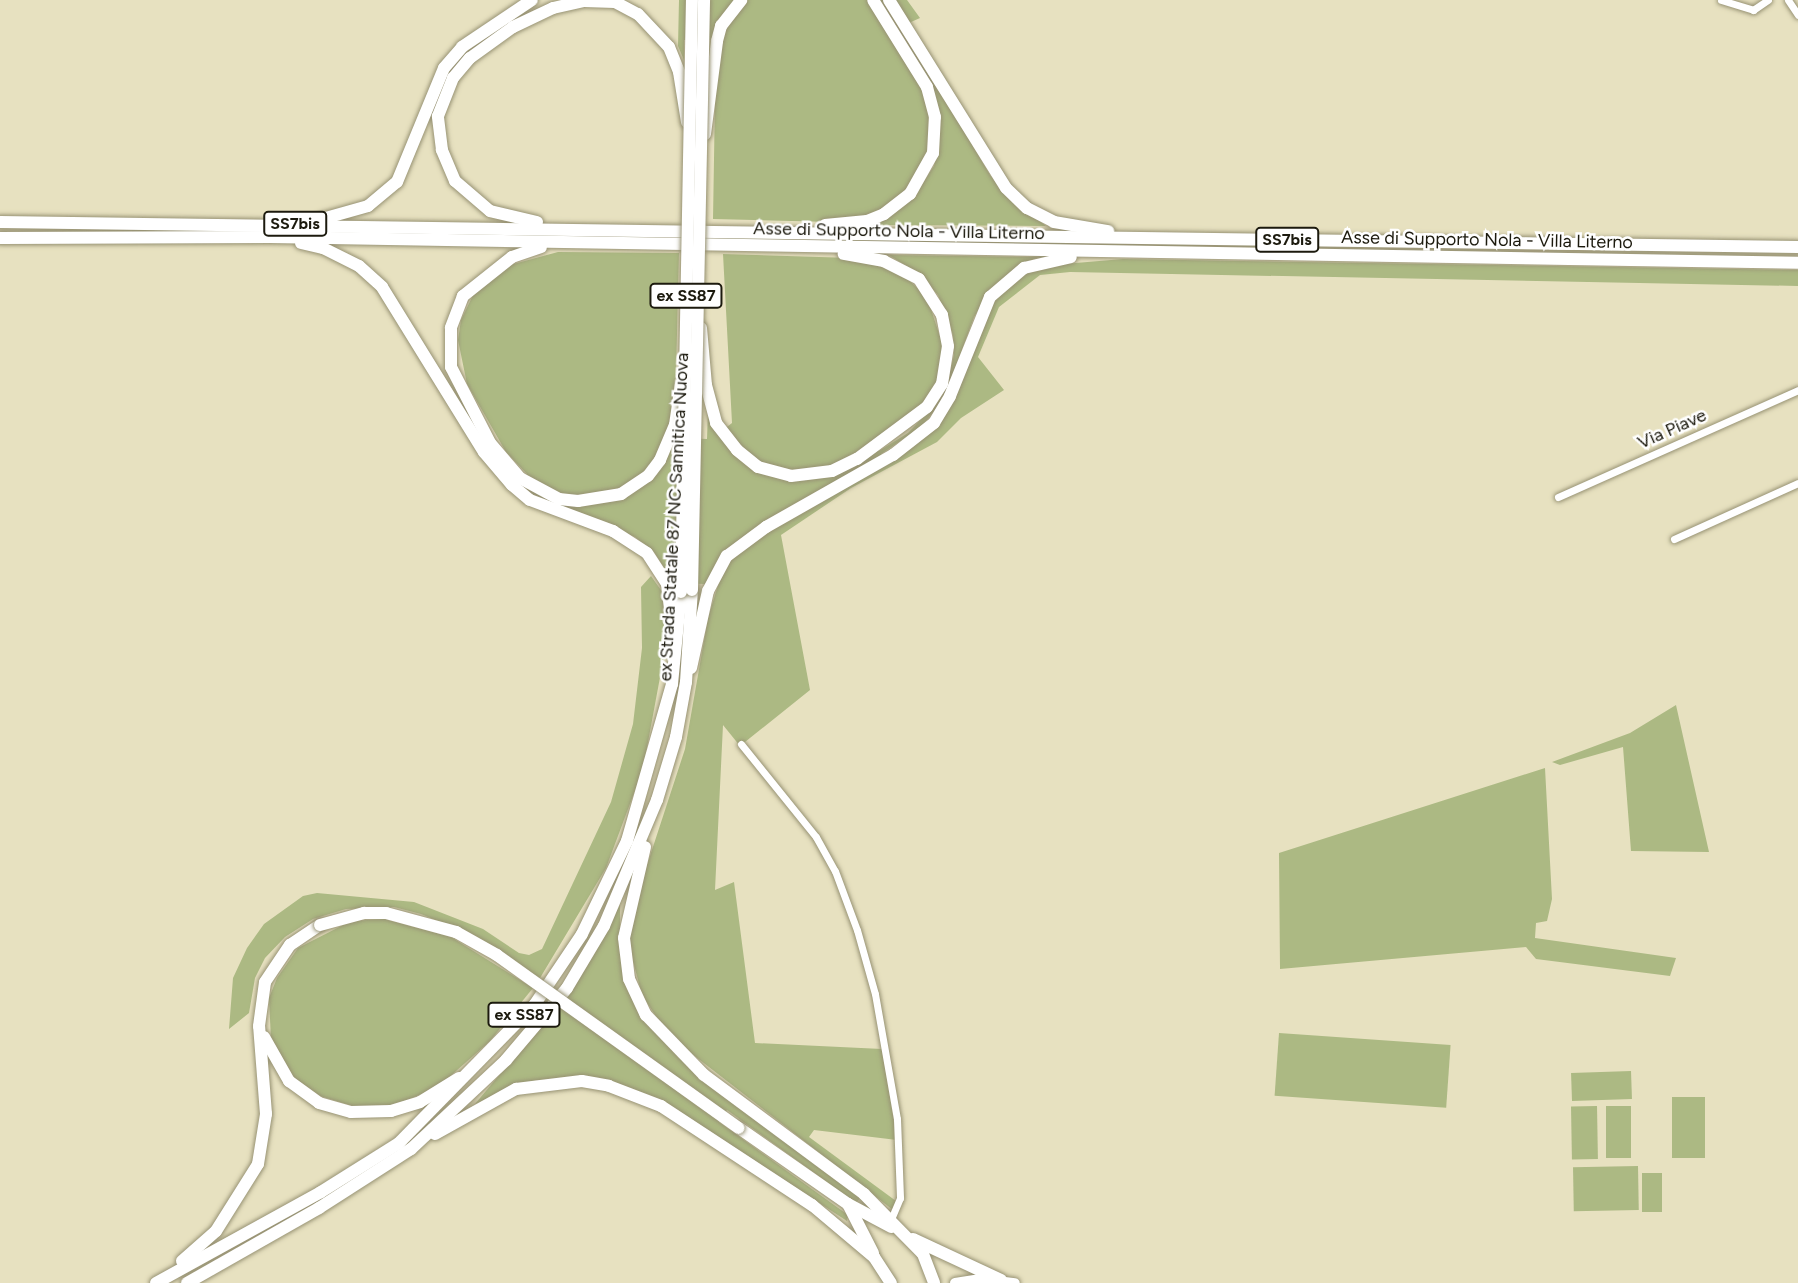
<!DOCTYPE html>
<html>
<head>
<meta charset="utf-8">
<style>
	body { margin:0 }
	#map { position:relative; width:1798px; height:1283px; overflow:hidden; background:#e7e1c0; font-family:Figtree,sans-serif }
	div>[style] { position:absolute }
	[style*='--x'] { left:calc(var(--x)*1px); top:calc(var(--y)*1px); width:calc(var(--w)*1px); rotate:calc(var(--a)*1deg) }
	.green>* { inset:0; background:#acb983; transform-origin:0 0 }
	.roads { filter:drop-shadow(0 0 2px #979273) drop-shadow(0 0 2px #979273) }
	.minor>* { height:7px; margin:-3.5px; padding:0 3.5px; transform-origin:3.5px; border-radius:3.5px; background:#fff }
	.secondary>* { height:10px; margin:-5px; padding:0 5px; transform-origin:5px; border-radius:5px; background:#fff }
	.trunk>* { height:12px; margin:-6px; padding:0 6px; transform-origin:6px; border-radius:6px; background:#fff }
	.bridges { filter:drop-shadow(0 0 2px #979273) drop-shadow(0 0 2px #979273) }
	.trunk-bridge>* { height:12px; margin:-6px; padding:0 6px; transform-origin:6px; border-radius:6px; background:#fff }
	span { translate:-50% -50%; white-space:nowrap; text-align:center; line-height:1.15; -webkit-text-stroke:5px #fff; paint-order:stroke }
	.shield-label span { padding:2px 5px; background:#fff; border:2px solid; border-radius:5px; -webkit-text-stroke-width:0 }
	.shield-label { font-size:16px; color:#1c1a0e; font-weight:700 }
	.street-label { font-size:18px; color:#1c1a0e }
</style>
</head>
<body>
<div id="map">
	<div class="green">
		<div style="clip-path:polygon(679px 0,907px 0,920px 18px,902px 26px,990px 175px,1007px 196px,1046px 226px,876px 225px,913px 198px,934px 166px,938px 148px,928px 80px,898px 28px,890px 33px,920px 84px,930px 115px,929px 149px,909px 188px,874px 214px,831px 222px,713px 219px,715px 99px,723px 40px,684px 40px,684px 60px,678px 46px)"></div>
		<div style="clip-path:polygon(558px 252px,679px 253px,676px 375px,667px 437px,677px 438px,707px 439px,708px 411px,718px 434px,732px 423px,723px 254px,852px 258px,901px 273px,927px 297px,945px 352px,937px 383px,926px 402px,872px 443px,879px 451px,908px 433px,936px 404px,948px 381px,954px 355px,953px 335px,938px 295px,919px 274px,889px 255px,1038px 257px,1016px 268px,990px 291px,974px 317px,945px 396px,922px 426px,881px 454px,887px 462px,925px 436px,952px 402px,981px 322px,998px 295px,1019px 276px,1052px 265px,1123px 259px,1798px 270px,1798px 286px,1070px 272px,1040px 275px,999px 307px,978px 357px,1004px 390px,961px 418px,937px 442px,851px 488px,781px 535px,810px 690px,740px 746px,723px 725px,715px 890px,734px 882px,755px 1043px,882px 1049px,897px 1140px,814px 1130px,809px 1137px,896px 1201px,893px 1210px,669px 1036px,642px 995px,629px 946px,633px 908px,685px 749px,708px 618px,719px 582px,709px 577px,705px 584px,674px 583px,654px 552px,635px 537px,527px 491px,518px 483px,527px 474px,506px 452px,467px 384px,458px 340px,461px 320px,475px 291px,502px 267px)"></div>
		<div style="clip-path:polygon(651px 576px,663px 593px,666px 645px,643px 769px,606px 868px,540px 978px,457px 929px,421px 914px,394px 907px,346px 909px,313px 919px,285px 937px,265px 958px,255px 978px,249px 1013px,229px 1029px,233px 978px,247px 948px,264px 924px,303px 896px,317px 893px,414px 902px,483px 929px,519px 953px,529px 955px,542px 949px,611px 802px,633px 724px,642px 648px,641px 587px)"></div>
		<div style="clip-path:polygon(1676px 705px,1709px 852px,1631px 851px,1623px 747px,1560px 765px,1552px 762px,1630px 733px)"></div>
		<div style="clip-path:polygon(1545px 768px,1552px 899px,1547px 921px,1536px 923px,1535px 938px,1676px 958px,1670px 976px,1536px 959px,1526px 947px,1280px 969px,1279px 853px)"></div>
		<div style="clip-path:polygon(620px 905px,620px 930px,645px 1021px,679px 1058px,860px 1198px,856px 1203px,727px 1110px,719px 1122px,848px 1215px,847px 1221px,674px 1108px,603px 1080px,536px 1080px,475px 1104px,572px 988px)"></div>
		<div style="clip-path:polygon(384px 919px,451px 937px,533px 988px,490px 1041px,438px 1087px,393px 1106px,356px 1107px,320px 1096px,290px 1075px,271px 1040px,269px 998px,277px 978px,298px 948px,351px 921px)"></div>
		<div style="left:1279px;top:1033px;width:172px;height:63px;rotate:4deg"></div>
		<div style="left:1631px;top:1071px;width:28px;height:60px;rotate:88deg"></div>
		<div style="left:1672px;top:1097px;width:33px;height:61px"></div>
		<div style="left:1597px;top:1106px;width:53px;height:26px;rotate:89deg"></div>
		<div style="left:1606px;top:1106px;width:25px;height:52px"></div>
		<div style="left:1638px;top:1166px;width:44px;height:65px;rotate:89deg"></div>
		<div style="left:1642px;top:1173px;width:20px;height:39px"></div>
	</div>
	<div class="roads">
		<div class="minor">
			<div style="--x:1721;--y:0;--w:34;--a:17"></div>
			<div style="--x:1753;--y:10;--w:18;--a:-34"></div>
			<div style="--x:1788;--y:0;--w:18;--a:56"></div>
			<div style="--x:1558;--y:497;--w:263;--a:-24"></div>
			<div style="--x:1674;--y:539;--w:136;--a:-24.3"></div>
			<div style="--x:741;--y:744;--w:119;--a:51.1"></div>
			<div style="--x:816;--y:837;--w:39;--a:61"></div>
			<div style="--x:835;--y:871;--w:63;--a:69.6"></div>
			<div style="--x:857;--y:930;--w:66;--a:74.3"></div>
			<div style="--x:875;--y:994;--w:127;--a:80"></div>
			<div style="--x:897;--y:1119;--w:79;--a:87.8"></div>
			<div style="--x:900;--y:1198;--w:26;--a:113"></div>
		</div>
		<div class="secondary">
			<div style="--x:955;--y:1283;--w:26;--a:-9"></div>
			<div style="--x:981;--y:1279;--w:34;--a:7"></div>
		</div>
		<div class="trunk">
			<div style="--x:889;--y:0;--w:221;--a:58.1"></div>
			<div style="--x:1006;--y:188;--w:29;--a:44"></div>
			<div style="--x:1027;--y:208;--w:30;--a:27"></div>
			<div style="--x:1054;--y:222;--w:55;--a:9.5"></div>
			<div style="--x:705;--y:134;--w:94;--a:-82.6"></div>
			<div style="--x:717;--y:41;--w:16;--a:-75"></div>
			<div style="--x:721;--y:26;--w:33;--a:-52"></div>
			<div style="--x:322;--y:219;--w:48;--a:-15.8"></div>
			<div style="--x:368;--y:206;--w:38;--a:-40"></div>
			<div style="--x:397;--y:182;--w:123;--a:-67.6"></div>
			<div style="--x:444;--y:68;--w:28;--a:-49"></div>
			<div style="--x:462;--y:47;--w:84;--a:-33.9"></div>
			<div style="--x:0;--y:222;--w:1798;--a:0.8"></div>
			<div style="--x:537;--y:222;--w:48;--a:-166.8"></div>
			<div style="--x:490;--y:211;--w:46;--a:-139.4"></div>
			<div style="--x:455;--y:181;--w:34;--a:-113"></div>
			<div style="--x:442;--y:150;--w:34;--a:-97"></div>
			<div style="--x:438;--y:116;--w:41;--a:-68.5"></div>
			<div style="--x:453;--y:78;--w:26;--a:-50"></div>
			<div style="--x:470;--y:58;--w:53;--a:-35.8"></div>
			<div style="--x:513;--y:27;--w:44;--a:-25.4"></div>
			<div style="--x:553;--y:8;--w:32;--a:-13"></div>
			<div style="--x:584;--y:1;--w:31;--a:2"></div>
			<div style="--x:615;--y:2;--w:26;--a:28"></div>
			<div style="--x:638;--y:14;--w:45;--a:46.8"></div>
			<div style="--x:669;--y:47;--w:27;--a:68"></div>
			<div style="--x:679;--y:72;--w:51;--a:80.9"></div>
			<div style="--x:825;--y:225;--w:42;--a:-5.4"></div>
			<div style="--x:867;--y:221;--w:18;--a:-22"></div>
			<div style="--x:884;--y:214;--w:33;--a:-38"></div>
			<div style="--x:910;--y:194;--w:47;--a:-60.7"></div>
			<div style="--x:933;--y:153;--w:36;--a:-87"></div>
			<div style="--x:935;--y:117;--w:31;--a:-105"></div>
			<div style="--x:927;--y:87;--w:102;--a:-121.8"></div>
			<div style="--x:0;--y:238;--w:270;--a:-0.2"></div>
			<div style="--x:270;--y:237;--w:1528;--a:0.97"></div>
			<div style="--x:301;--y:243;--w:23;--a:13"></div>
			<div style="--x:323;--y:248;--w:40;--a:26.6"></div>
			<div style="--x:359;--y:266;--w:31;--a:42"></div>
			<div style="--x:382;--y:287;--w:194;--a:58.3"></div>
			<div style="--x:484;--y:452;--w:43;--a:49.7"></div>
			<div style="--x:512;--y:485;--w:23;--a:40"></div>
			<div style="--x:530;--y:500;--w:89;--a:20.5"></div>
			<div style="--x:613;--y:531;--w:40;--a:32.9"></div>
			<div style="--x:647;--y:553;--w:37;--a:57"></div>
			<div style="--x:667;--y:584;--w:38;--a:83"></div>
			<div style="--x:541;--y:247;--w:31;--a:161"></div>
			<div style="--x:512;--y:257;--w:63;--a:141.5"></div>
			<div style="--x:463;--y:296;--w:34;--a:111"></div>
			<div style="--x:451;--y:328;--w:39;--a:90"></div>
			<div style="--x:451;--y:367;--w:85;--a:62.8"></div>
			<div style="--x:490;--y:443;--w:46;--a:49.4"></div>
			<div style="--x:520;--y:478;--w:44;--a:28.3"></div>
			<div style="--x:559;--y:499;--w:19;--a:6"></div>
			<div style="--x:578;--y:501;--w:44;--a:-9.2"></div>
			<div style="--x:621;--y:494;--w:32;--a:-34"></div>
			<div style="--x:648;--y:476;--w:20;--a:-53"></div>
			<div style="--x:660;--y:460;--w:38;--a:-67"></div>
			<div style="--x:675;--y:425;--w:41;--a:-81.7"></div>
			<div style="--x:701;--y:328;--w:57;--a:85"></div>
			<div style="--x:706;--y:385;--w:39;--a:75"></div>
			<div style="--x:716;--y:423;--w:34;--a:52"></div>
			<div style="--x:737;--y:450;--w:27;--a:39"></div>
			<div style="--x:758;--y:467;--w:34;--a:15"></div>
			<div style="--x:791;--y:476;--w:41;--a:-7"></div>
			<div style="--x:832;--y:471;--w:28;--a:-26"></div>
			<div style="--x:857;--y:459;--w:87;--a:-36.6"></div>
			<div style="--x:927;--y:407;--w:27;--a:-57"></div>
			<div style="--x:942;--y:384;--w:38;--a:-81"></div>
			<div style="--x:948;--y:346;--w:32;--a:-101"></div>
			<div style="--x:942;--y:315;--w:43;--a:-122.6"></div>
			<div style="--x:919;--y:279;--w:39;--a:-153"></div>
			<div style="--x:884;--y:261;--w:41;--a:-170.1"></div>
			<div style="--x:691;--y:668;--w:79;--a:-77.6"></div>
			<div style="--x:708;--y:591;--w:40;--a:-62"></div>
			<div style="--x:727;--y:556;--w:49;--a:-36.6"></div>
			<div style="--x:766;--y:527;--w:146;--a:-29.6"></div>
			<div style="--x:893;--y:455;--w:52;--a:-38"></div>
			<div style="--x:934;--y:423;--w:31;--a:-59"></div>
			<div style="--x:950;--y:396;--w:107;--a:-68"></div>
			<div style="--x:990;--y:297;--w:45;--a:-40.5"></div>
			<div style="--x:1024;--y:268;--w:48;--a:-13.2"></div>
			<div style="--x:645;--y:847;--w:93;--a:103"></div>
			<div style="--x:624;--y:938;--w:41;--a:83"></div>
			<div style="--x:629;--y:979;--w:40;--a:65"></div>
			<div style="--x:646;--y:1015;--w:83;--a:46"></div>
			<div style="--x:704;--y:1075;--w:199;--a:36.6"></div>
			<div style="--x:864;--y:1194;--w:84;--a:45.5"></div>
			<div style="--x:923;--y:1254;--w:31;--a:69"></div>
			<div style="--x:264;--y:1037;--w:51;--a:60.4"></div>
			<div style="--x:289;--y:1081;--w:37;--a:36"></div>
			<div style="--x:319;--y:1103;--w:33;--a:16"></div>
			<div style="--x:351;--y:1112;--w:40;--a:-1.4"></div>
			<div style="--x:391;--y:1111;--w:30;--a:-17"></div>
			<div style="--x:420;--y:1102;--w:46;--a:-31.6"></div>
			<div style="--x:739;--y:1128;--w:133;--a:34.9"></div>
			<div style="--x:848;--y:1204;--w:49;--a:28.1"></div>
			<div style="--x:435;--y:1134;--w:93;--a:-29.1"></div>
			<div style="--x:516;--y:1089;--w:66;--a:-6.9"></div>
			<div style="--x:582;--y:1081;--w:27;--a:10"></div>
			<div style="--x:609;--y:1086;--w:56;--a:21"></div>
			<div style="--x:661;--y:1106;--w:181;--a:33.3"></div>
			<div style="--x:812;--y:1205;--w:81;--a:40"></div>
			<div style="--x:874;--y:1257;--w:31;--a:57"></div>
			<div style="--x:848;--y:1204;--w:55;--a:63"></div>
			<div style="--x:913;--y:1239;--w:97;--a:25"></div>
			<div style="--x:182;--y:1261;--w:45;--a:-41.4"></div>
			<div style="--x:216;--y:1231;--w:79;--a:-57.9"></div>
			<div style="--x:258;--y:1164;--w:51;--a:-80.9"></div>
			<div style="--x:266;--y:1114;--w:88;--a:-94.5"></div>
			<div style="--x:259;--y:1026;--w:44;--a:-82.2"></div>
			<div style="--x:265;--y:982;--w:45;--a:-56"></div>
			<div style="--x:290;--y:945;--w:36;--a:-34"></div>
			<div style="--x:156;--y:1283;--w:188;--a:-28.9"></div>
			<div style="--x:321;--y:1192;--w:92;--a:-32.1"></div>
			<div style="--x:399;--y:1143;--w:194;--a:-45.6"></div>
			<div style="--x:535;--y:1004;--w:84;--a:-56.1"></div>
			<div style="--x:582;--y:934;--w:103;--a:-64.2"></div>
			<div style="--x:627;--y:841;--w:163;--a:-74"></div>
			<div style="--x:672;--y:684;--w:92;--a:-84.4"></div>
			<div style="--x:187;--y:1283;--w:152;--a:-29.6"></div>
			<div style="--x:319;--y:1208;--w:109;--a:-32.7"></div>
			<div style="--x:411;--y:1149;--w:130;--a:-43.1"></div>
			<div style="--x:506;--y:1060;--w:94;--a:-49.7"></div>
			<div style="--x:567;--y:988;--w:72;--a:-59.2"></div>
			<div style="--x:604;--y:926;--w:137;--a:-67.2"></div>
			<div style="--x:657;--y:800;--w:66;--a:-73.2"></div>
			<div style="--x:676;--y:737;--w:56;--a:-79.7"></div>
			<div style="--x:686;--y:682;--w:92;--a:-86.3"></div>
		</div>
	</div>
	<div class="bridges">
		<div class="trunk-bridge">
			<div style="--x:692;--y:590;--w:590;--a:-88.83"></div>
			<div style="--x:681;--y:592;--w:592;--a:-88.94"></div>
			<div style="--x:320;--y:925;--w:46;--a:-15.3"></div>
			<div style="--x:364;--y:913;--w:22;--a:0"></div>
			<div style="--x:386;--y:913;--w:73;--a:15.2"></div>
			<div style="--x:456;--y:932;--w:47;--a:29.3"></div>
			<div style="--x:497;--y:955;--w:297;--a:35.6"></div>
		</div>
	</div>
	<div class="shield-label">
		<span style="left:295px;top:224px">SS7bis</span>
		<span style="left:1287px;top:240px">SS7bis</span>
		<span style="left:686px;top:296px">ex SS87</span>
		<span style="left:524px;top:1015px">ex SS87</span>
	</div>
	<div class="street-label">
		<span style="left:899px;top:231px;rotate:1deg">Asse di Supporto Nola - Villa Literno</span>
		<span style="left:1487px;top:240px;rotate:1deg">Asse di Supporto Nola - Villa Literno</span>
		<span style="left:1672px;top:429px;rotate:-24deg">Via Piave</span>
		<span style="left:674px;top:517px;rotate:-87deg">ex Strada Statale 87 NC Sannitica Nuova</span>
	</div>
</div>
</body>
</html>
